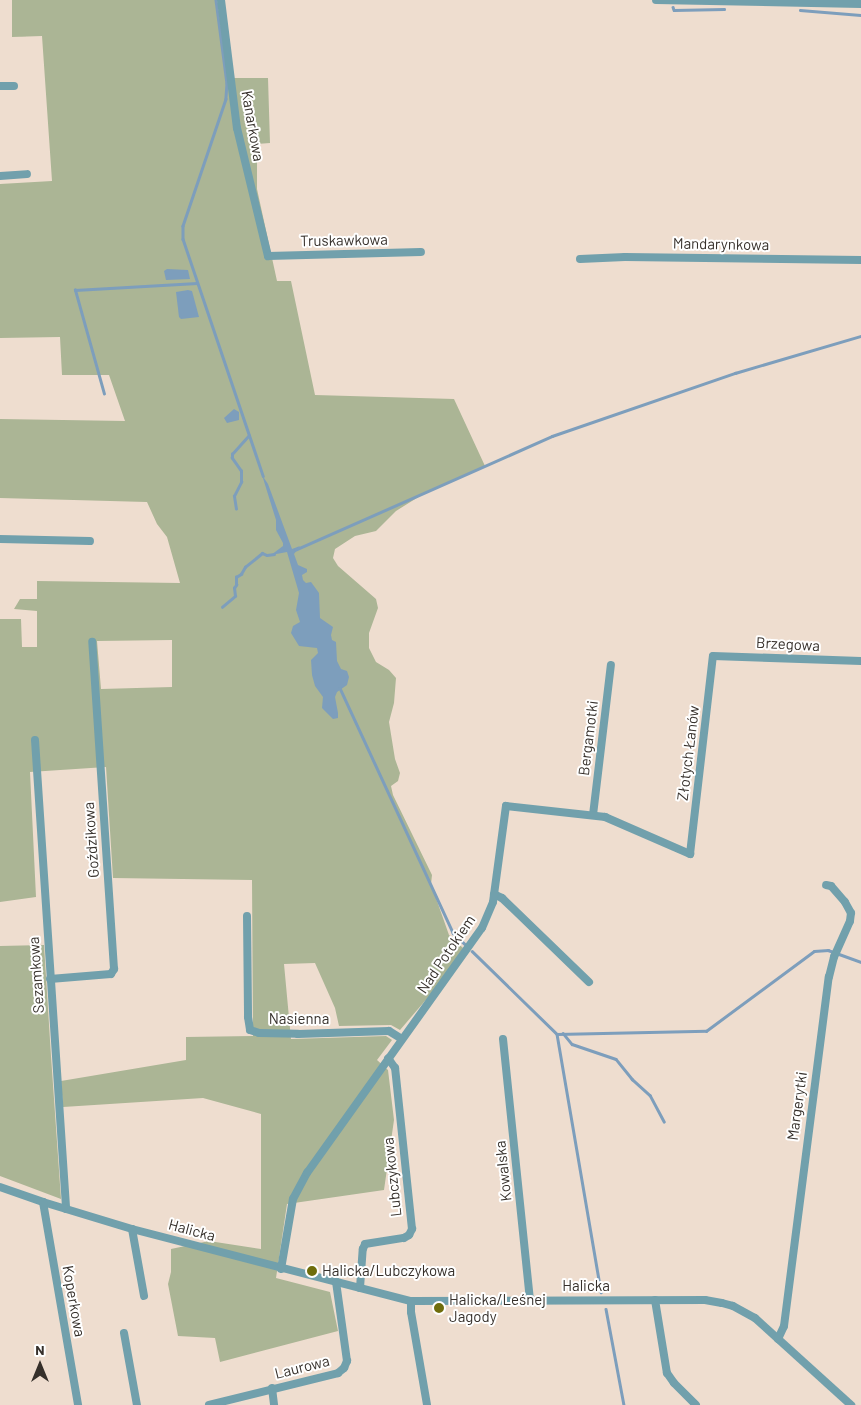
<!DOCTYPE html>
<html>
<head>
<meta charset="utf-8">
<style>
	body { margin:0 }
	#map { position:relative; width:861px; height:1405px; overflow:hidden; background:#eeddcf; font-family:Barlow,sans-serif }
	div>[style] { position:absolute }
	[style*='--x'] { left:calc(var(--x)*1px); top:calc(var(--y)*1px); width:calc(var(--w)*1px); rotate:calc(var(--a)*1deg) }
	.green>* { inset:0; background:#abb595 }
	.water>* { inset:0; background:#7d9ebc }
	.stream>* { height:2.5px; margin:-1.25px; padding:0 1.25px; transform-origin:1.25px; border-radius:1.25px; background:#7d9ebc }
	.street>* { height:8px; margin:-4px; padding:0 4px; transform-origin:4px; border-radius:4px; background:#71a0ac }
	.dots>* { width:14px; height:14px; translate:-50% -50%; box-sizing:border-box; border:2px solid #fff; border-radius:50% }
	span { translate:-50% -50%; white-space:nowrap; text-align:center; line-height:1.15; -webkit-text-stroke:4px #fff; paint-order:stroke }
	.street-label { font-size:15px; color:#36302b }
	.poi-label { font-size:15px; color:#36302b }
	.left { translate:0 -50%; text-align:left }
	.north { position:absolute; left:15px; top:1340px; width:50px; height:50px; -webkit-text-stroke:4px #fff; paint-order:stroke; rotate:0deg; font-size:14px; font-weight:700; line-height:20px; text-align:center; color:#36302b }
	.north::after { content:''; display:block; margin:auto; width:18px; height:22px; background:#36302b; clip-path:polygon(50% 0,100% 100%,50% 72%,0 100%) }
</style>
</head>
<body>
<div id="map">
	<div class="green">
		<div style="clip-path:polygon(evenodd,12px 0,216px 0,227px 78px,268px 78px,270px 143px,257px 144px,257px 189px,277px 281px,291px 281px,315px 395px,454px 399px,485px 466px,428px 491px,396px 511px,376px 531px,355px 536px,335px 549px,333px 558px,338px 566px,376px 599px,378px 608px,369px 633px,369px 648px,376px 662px,389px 670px,396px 678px,394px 703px,389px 722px,395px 759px,400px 773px,398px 781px,391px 786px,393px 795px,432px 875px,431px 884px,449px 935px,463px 948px,436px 988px,400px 1030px,391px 1025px,339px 1026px,335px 1008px,315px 963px,284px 964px,291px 1039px,386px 1036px,392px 1040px,377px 1060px,388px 1070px,394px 1120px,384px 1190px,287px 1204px,276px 1278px,330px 1292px,338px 1331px,220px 1362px,215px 1338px,178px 1336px,168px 1284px,171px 1272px,171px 1249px,209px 1241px,261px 1249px,261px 1114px,203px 1098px,63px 1107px,61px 1081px,186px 1060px,186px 1037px,253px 1036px,252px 880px,113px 878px,106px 767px,30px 772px,36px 897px,0 902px,0 619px,21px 619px,22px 647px,37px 647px,37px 611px,14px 609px,20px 599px,37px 599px,37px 581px,180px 583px,167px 537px,157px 524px,147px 502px,0 498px,0 419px,125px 421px,109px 375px,62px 375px,60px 337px,0 338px,0 184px,52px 181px,42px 36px,12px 37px,12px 0,172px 640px,172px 687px,101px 689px,97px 641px,172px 640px)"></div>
		<div style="clip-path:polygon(44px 945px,51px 1056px,61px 1199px,0 1176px,0 946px)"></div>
	</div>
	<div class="water">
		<div style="clip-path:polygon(167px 269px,188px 270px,190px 279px,166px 280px,164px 271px)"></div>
		<div style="clip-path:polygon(188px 290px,192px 291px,199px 317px,181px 319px,179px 317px,176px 292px)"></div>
		<div style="clip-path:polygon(234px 409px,239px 412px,239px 420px,227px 423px,224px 418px)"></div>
		<div style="clip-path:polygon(262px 475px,268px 484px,292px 549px,300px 546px,294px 554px,298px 565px,307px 569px,307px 572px,302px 575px,303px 580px,306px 583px,311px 582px,319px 593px,320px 618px,333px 627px,331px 635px,332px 640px,336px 642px,337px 661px,341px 669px,347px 671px,349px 677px,347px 685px,337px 692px,335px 697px,338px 713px,338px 718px,333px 719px,322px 708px,323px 697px,315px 686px,312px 675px,311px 660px,318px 653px,317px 648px,299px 646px,291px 633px,293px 626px,300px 622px,296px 610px,299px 593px,287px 552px,271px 555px,283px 546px,283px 543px,276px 530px,276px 520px)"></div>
	</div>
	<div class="stream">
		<div style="--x:216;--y:0;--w:84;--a:82.5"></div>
		<div style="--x:227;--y:83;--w:16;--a:94"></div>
		<div style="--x:226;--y:99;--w:134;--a:108.7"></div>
		<div style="--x:183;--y:226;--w:13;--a:90"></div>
		<div style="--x:183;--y:239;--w:250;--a:71.3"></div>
		<div style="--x:673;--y:7;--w:3;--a:72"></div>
		<div style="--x:674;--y:10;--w:50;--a:-1.1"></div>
		<div style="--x:800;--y:10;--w:61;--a:4.7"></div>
		<div style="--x:104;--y:394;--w:108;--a:-105.6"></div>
		<div style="--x:75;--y:290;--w:122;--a:-3.3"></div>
		<div style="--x:236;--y:509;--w:13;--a:-99"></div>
		<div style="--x:234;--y:496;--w:16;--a:-63"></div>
		<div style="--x:241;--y:482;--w:11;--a:-90"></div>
		<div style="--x:241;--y:471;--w:16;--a:-125"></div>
		<div style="--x:232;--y:458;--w:4;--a:-90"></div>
		<div style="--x:232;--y:454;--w:25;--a:-48"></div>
		<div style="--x:295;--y:550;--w:281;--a:-23.9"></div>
		<div style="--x:552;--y:436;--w:194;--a:-19"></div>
		<div style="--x:735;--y:373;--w:131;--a:-16.4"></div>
		<div style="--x:222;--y:607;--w:17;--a:-40"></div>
		<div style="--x:235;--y:596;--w:8;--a:-97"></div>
		<div style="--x:234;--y:588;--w:4;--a:-56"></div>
		<div style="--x:236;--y:585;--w:8;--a:-90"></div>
		<div style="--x:236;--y:577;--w:6;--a:-31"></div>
		<div style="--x:241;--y:574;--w:8;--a:-60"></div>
		<div style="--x:245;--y:567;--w:22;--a:-39"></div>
		<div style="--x:262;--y:553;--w:5;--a:22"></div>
		<div style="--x:267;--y:555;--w:7;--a:-8"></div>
		<div style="--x:340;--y:688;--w:270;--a:65.2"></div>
		<div style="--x:453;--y:933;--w:16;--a:43"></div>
		<div style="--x:472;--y:951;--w:119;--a:44.3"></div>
		<div style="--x:557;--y:1034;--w:262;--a:80.3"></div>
		<div style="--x:563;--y:1033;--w:14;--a:51"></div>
		<div style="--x:572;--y:1044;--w:46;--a:18.8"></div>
		<div style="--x:616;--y:1059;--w:26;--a:51"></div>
		<div style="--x:632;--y:1079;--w:24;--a:42"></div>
		<div style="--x:650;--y:1095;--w:30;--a:62"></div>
		<div style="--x:557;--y:1034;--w:149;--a:-1.2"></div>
		<div style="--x:706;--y:1031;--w:134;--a:-36.5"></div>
		<div style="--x:814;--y:951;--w:14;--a:-4"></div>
		<div style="--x:828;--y:950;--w:35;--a:20"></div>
		<div style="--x:606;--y:1309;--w:98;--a:79.4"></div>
	</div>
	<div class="street">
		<div style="--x:221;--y:0;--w:129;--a:82.9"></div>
		<div style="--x:237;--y:128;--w:132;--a:76.4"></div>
		<div style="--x:268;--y:256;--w:153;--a:-1.5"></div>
		<div style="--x:656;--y:0;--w:205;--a:1.1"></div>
		<div style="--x:0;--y:86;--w:14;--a:0"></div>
		<div style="--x:0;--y:176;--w:27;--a:-4"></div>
		<div style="--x:580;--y:259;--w:45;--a:-2.5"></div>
		<div style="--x:625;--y:257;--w:236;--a:0.7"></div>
		<div style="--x:0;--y:539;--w:90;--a:1.3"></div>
		<div style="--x:35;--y:740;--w:470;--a:86.2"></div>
		<div style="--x:593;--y:815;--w:151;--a:-83.2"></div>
		<div style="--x:494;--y:894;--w:9;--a:27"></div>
		<div style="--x:502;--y:898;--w:121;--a:44"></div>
		<div style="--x:247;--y:916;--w:101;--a:89.4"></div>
		<div style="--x:248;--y:1017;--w:13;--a:81"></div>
		<div style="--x:250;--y:1030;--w:9;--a:18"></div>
		<div style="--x:259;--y:1033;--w:39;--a:1"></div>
		<div style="--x:298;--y:1034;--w:91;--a:-1.9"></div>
		<div style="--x:389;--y:1031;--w:15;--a:32"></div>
		<div style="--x:50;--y:979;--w:61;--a:-4.7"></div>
		<div style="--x:111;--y:974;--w:6;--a:-59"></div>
		<div style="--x:114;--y:969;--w:328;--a:-93.8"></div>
		<div style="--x:503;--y:1039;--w:262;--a:84.1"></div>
		<div style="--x:0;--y:1187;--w:46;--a:19.2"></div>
		<div style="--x:43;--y:1202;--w:93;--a:16.9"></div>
		<div style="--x:132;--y:1229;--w:288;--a:14.5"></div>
		<div style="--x:411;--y:1301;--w:294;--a:-0.2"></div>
		<div style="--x:705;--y:1300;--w:17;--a:10"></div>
		<div style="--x:722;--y:1303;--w:11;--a:15"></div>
		<div style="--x:733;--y:1306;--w:25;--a:29"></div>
		<div style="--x:755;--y:1318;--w:130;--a:42.2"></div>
		<div style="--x:43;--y:1202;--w:206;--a:80.2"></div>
		<div style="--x:132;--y:1229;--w:68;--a:79.8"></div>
		<div style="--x:281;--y:1269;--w:71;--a:-80.3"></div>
		<div style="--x:293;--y:1199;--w:30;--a:-62"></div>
		<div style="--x:307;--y:1173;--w:301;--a:-54.5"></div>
		<div style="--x:482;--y:928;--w:28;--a:-67"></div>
		<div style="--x:493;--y:902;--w:97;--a:-82.3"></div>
		<div style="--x:506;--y:806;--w:100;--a:6.3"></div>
		<div style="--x:605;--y:817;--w:93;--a:23.5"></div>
		<div style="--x:690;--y:854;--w:199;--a:-83.4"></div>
		<div style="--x:713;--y:656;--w:148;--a:1.9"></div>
		<div style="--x:360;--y:1288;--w:39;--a:-86"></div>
		<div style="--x:363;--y:1249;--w:5;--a:-68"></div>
		<div style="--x:365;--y:1244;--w:39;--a:-9"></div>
		<div style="--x:404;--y:1238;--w:6;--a:-31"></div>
		<div style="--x:409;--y:1235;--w:7;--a:-63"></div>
		<div style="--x:412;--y:1229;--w:162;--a:-96"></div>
		<div style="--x:395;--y:1068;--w:12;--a:-125"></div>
		<div style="--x:655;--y:1300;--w:74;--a:80.7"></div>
		<div style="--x:667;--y:1373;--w:12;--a:55"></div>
		<div style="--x:674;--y:1383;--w:31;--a:45"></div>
		<div style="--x:411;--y:1301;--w:11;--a:90"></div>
		<div style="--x:411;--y:1312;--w:94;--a:80.2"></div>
		<div style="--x:124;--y:1333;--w:73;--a:79.8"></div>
		<div style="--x:778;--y:1339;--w:14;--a:-65"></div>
		<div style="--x:784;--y:1326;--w:352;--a:-82.7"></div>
		<div style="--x:829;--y:977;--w:21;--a:-76"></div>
		<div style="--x:834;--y:957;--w:39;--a:-66"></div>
		<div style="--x:850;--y:921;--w:8;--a:-83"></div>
		<div style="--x:851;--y:913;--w:13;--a:-119"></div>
		<div style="--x:845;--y:902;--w:21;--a:-131"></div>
		<div style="--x:831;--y:886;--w:5;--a:-169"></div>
		<div style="--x:272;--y:1388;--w:17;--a:83"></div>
		<div style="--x:209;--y:1405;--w:133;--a:-13.9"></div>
		<div style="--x:338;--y:1373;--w:8;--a:-40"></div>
		<div style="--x:344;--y:1368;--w:8;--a:-67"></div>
		<div style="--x:347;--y:1361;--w:80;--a:-97.9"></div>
	</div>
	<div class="dots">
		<div style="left:312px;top:1271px;background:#6f6d0c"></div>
		<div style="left:439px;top:1308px;background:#6f6d0c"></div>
	</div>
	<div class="street-label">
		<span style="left:253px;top:126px;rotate:80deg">Kanarkowa</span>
		<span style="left:344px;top:240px;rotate:-1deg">Truskawkowa</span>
		<span style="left:721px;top:244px;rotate:1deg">Mandarynkowa</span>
		<span style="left:788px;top:644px;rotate:3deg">Brzegowa</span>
		<span style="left:588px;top:738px;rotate:-83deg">Bergamotki</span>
		<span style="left:688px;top:753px;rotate:-83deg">Złotych Łanów</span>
		<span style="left:91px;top:840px;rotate:-94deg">Goździkowa</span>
		<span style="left:446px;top:954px;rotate:-56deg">Nad Potokiem</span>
		<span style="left:36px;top:975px;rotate:-94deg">Sezamkowa</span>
		<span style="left:299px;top:1019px">Nasienna</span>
		<span style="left:797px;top:1106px;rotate:-82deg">Margerytki</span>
		<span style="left:503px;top:1171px;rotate:-96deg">Kowalska</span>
		<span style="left:392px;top:1177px;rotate:-96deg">Lubczykowa</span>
		<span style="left:192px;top:1230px;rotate:15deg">Halicka</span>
		<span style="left:586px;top:1286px">Halicka</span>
		<span style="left:74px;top:1301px;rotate:80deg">Koperkowa</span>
		<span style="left:302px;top:1367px;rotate:-14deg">Laurowa</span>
	</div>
	<div class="poi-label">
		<span class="left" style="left:322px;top:1271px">Halicka/Lubczykowa</span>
		<span class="left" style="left:449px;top:1308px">Halicka/Leśnej<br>Jagody</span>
	</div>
	<div class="north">N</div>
</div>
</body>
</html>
